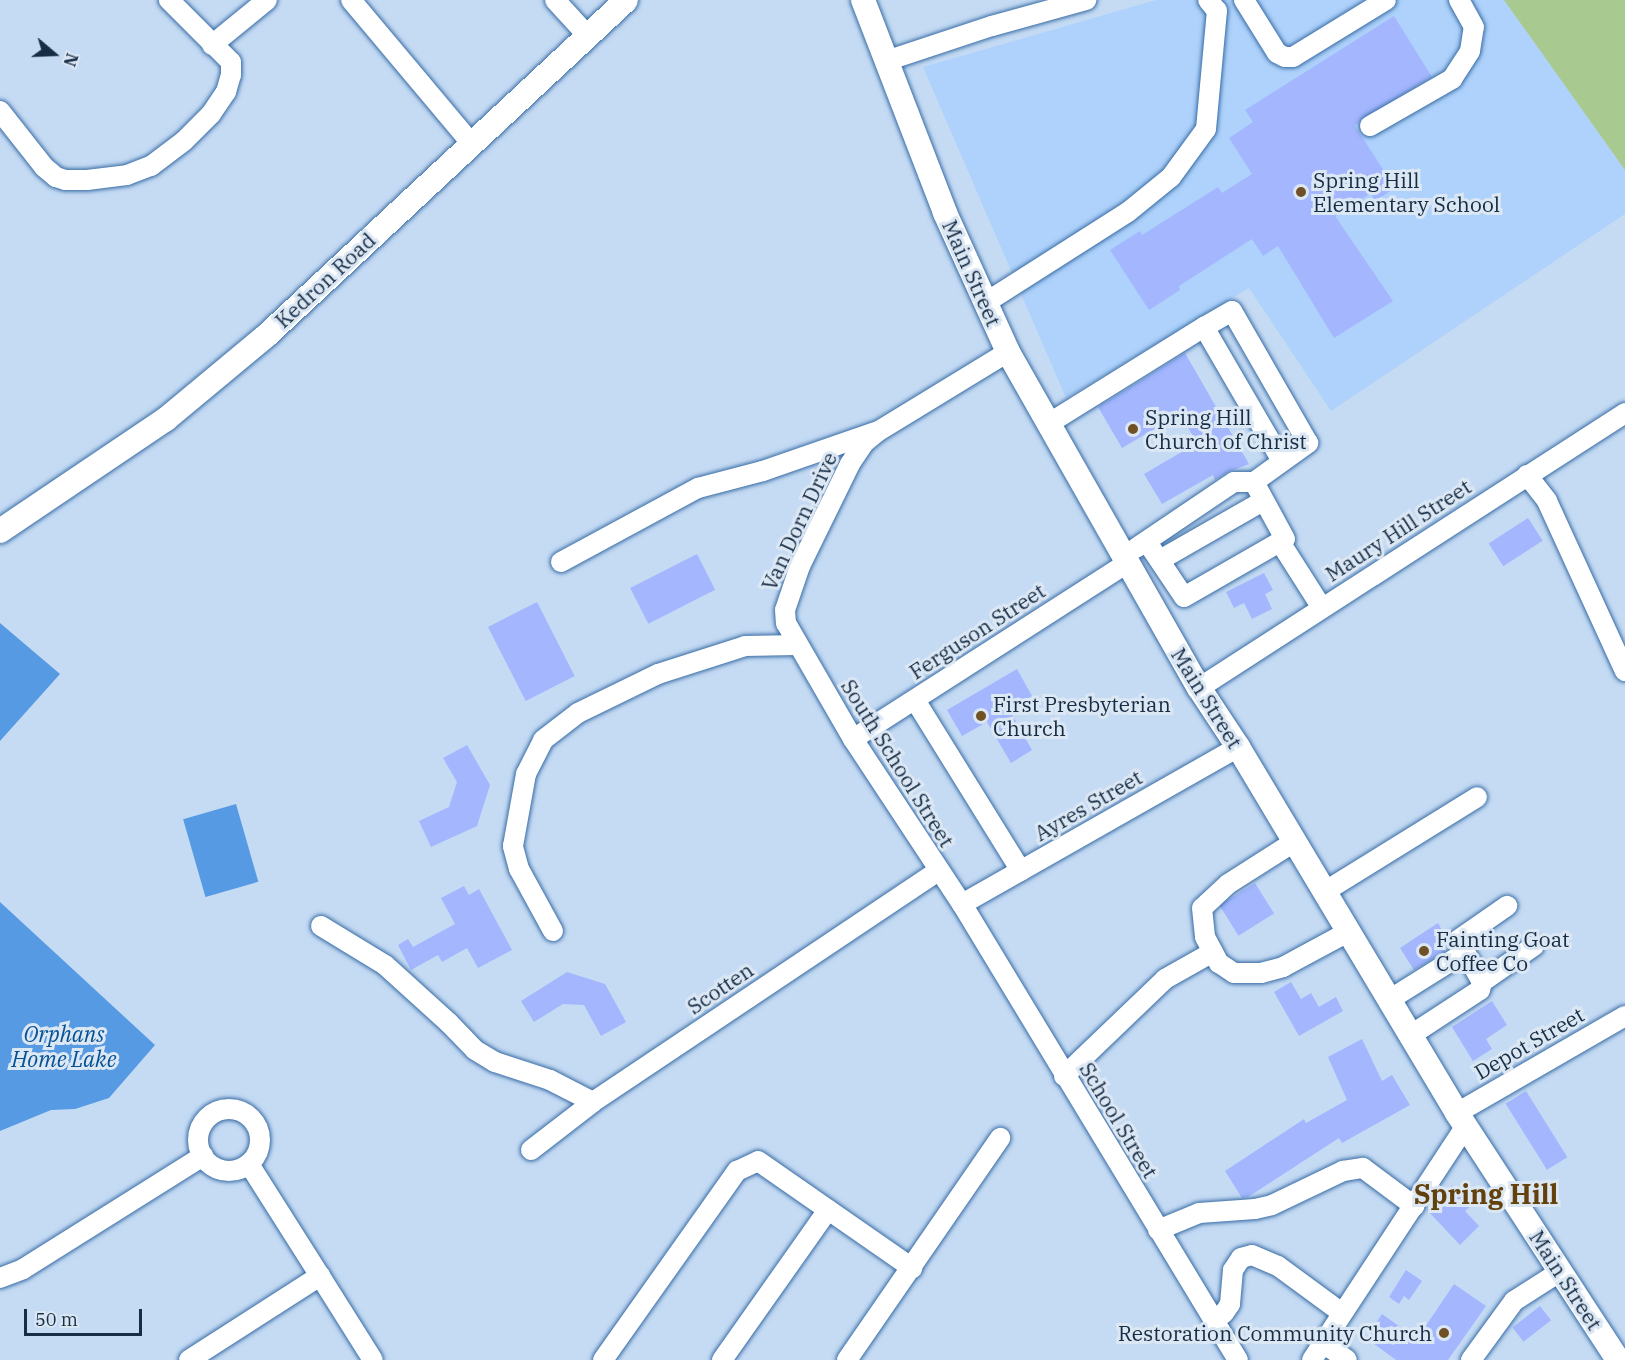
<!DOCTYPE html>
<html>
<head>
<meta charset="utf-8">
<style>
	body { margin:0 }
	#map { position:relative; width:1625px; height:1360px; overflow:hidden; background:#c5dbf4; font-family:"IBM Plex Serif",serif }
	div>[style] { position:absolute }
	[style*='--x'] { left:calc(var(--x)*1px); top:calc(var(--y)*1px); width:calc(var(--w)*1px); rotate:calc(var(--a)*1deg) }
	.built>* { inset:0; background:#aed2fb }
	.green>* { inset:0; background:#a8c98f }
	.water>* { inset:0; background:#569ae4; transform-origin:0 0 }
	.building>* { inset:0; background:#a3b6fe; transform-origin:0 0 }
	.roads { filter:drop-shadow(0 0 2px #386ca5) drop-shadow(0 0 2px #386ca5) }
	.minor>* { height:20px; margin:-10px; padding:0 10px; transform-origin:10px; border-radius:10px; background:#fff }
	.minor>.ring { margin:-10px; padding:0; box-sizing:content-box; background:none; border:20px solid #fff; border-radius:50% }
	.major>* { height:24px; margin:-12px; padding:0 12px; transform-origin:12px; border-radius:12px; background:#fff }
	.dots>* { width:16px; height:16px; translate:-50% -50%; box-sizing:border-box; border:3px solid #dce7f4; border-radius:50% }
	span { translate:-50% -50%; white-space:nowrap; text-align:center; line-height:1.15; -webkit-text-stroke:6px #dce7f4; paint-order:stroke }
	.poi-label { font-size:21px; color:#172d45 }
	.left { translate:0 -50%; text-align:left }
	.right { translate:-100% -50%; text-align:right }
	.street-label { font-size:21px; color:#172d45 }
	.water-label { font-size:22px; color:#045295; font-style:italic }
	.district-label { font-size:27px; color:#63410c; font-weight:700 }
	.north { position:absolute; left:24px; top:24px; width:60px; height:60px; -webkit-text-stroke:4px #dce7f4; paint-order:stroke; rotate:109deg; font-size:16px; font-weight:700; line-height:24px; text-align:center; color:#172d45 }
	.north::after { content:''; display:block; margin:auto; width:21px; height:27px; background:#172d45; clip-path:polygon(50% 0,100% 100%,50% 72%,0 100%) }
	.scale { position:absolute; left:24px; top:1309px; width:118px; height:27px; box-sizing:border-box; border:3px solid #172d45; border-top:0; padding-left:8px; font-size:18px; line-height:21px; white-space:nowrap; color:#172d45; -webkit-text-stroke:4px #dce7f4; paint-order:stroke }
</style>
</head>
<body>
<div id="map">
	<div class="built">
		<div style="clip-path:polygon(1156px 0,1504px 0,1625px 170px,1625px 214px,1331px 411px,1249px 288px,1066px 398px,923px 67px)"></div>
	</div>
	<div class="green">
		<div style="clip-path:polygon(1505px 0,1625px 0,1625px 170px,1504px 0)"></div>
	</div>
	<div class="water">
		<div style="clip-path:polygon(0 623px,60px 674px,0 741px)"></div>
		<div style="left:236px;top:804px;width:81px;height:55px;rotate:74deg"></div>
		<div style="clip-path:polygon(0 902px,155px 1045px,109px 1098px,75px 1109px,51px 1110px,0 1131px)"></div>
	</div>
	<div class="building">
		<div style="clip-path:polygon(1394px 16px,1432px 77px,1360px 120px,1355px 126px,1395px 188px,1375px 201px,1371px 193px,1335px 216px,1393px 301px,1334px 338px,1278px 246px,1263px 256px,1252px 239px,1179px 286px,1180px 290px,1149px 310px,1110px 250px,1140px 231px,1142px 235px,1218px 187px,1222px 193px,1252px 174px,1229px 138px,1253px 122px,1245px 110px)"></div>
		<div style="clip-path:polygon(1185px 353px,1249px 464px,1228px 472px,1215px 480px,1213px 475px,1162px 504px,1144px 474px,1197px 443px,1180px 414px,1122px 448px,1098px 407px)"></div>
		<div style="left:1528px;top:518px;width:27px;height:47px;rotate:57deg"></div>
		<div style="left:697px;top:554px;width:40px;height:75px;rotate:63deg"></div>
		<div style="clip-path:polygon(1264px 573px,1273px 590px,1265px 594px,1272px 609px,1252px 619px,1244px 603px,1234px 608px,1226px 592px)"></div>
		<div style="left:537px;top:602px;width:83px;height:55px;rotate:63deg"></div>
		<div style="clip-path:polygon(1017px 669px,1032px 696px,1009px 709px,1032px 750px,1011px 763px,987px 722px,962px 736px,947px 710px)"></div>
		<div style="clip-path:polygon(467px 745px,490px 785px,477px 826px,431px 847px,419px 821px,449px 807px,457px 782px,443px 758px)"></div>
		<div style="left:1255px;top:883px;width:36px;height:42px;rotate:58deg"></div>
		<div style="clip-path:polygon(464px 886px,469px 895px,479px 889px,512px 950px,478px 968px,467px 948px,442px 962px,438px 955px,411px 970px,398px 945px,408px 939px,413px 947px,455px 924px,441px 898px)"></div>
		<div style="clip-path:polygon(1438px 923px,1446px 938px,1447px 944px,1443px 947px,1445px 951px,1414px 970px,1400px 948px)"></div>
		<div style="clip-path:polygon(567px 972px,605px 984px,626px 1022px,601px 1036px,584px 1005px,563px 1004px,534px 1022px,521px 1001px)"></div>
		<div style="clip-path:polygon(1291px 982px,1301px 999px,1311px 993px,1319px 1007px,1336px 997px,1343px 1011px,1299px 1036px,1274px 992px)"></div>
		<div style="clip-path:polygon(1492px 1001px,1507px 1025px,1486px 1039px,1492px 1049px,1473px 1061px,1452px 1027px)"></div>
		<div style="clip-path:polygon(1362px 1039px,1382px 1081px,1392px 1075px,1410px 1105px,1342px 1143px,1339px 1138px,1248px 1197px,1242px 1198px,1225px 1171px,1304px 1119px,1306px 1123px,1347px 1100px,1328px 1057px)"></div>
		<div style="left:1526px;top:1091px;width:78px;height:24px;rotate:58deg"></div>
		<div style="clip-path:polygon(1452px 1185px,1471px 1206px,1465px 1211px,1479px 1226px,1460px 1245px,1427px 1210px)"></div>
		<div style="clip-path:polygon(1406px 1270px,1422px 1281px,1409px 1300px,1404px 1296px,1399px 1304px,1389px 1297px)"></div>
		<div style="clip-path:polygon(1454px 1284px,1486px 1306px,1448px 1360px,1396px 1360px,1366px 1338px,1382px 1314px,1417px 1339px)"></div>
		<div style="left:1540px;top:1306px;width:18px;height:35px;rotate:52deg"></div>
	</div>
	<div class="roads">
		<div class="minor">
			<div style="--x:351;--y:0;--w:188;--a:50"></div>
			<div style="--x:555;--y:0;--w:49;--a:47.5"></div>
			<div style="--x:1244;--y:0;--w:62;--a:58.1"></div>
			<div style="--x:1277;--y:53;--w:9;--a:27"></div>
			<div style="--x:1285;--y:57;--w:8;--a:0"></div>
			<div style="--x:1293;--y:57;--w:109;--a:-31.5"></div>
			<div style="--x:212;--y:45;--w:71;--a:-39.3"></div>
			<div style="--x:886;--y:61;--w:112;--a:-18.3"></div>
			<div style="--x:992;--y:26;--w:98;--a:-15.5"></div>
			<div style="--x:0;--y:111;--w:71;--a:51.8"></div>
			<div style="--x:44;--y:167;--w:16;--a:40"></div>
			<div style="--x:56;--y:177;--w:9;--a:18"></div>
			<div style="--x:65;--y:180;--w:22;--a:0"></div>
			<div style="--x:87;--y:180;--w:40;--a:-7.1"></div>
			<div style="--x:127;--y:175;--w:26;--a:-21"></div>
			<div style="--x:151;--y:166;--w:41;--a:-37.1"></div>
			<div style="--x:184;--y:141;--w:38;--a:-45"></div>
			<div style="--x:211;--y:114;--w:27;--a:-56"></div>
			<div style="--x:226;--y:92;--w:18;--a:-74"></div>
			<div style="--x:231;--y:75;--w:13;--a:-90"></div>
			<div style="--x:231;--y:62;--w:88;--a:-135"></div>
			<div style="--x:1370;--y:126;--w:95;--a:-29.8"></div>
			<div style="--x:1452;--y:79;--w:33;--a:-57"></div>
			<div style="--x:1470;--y:51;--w:24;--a:-81"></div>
			<div style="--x:1474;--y:27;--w:31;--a:-119"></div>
			<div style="--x:985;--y:303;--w:169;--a:-32.5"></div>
			<div style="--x:1128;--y:212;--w:55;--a:-39.1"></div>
			<div style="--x:1171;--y:177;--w:59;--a:-53.9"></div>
			<div style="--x:1206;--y:129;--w:119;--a:-84.7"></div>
			<div style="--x:1217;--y:11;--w:14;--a:-129"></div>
			<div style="--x:1008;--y:352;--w:153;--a:148.6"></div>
			<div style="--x:877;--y:432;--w:17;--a:140"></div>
			<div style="--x:864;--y:443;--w:25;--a:124"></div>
			<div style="--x:850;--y:464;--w:114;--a:116.1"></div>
			<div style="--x:800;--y:566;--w:46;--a:108.8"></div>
			<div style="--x:785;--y:610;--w:13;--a:86"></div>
			<div style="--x:786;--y:623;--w:134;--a:60"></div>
			<div style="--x:853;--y:739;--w:198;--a:56.6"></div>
			<div style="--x:962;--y:904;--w:533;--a:58.82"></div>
			<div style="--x:1048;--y:424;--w:184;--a:-31.9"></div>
			<div style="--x:1527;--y:475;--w:33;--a:52"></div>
			<div style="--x:1547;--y:501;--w:187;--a:65.4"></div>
			<div style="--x:1147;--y:542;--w:66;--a:56.1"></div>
			<div style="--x:1184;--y:597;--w:116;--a:-29.9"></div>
			<div style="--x:1285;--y:539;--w:65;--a:-118.5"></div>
			<div style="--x:1254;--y:482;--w:67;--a:-35.8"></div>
			<div style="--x:1308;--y:443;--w:152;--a:-119.9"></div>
			<div style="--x:1232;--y:311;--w:32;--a:150"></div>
			<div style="--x:1204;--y:327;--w:155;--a:59.8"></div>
			<div style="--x:1280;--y:542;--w:78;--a:57.5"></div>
			<div style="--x:1136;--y:548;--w:118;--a:-34"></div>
			<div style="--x:1234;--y:482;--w:20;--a:0"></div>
			<div style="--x:1160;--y:560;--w:119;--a:-29.8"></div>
			<div style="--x:561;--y:562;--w:156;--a:-28.4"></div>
			<div style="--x:698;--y:488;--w:67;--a:-14.7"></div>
			<div style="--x:763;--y:471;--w:119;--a:-19.2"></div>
			<div style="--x:1199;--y:688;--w:507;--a:-32.84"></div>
			<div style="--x:915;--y:700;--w:201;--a:58.2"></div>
			<div style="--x:853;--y:739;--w:324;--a:-32.7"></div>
			<div style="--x:1294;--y:842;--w:78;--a:147.5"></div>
			<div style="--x:1228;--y:884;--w:35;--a:137"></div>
			<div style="--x:1202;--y:908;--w:29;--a:84"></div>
			<div style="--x:1205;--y:937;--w:30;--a:62"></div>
			<div style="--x:1219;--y:963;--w:18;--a:34"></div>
			<div style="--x:1234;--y:973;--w:27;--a:0"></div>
			<div style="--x:1261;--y:973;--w:23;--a:-15"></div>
			<div style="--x:1283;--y:967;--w:74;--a:-28.3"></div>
			<div style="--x:1324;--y:892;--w:180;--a:-31.8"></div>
			<div style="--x:962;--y:904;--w:318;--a:-29.6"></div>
			<div style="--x:321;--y:926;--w:75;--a:31.4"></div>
			<div style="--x:385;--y:965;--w:86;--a:42.2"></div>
			<div style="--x:449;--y:1023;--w:37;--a:46"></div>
			<div style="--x:475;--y:1050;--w:23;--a:31"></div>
			<div style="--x:495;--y:1062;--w:58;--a:18.1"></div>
			<div style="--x:550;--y:1080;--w:48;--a:27.1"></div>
			<div style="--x:553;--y:931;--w:71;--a:-118.7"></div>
			<div style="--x:519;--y:869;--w:24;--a:-105"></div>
			<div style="--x:513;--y:846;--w:73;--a:-79.8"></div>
			<div style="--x:526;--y:774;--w:38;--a:-63"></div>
			<div style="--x:543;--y:740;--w:44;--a:-37.6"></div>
			<div style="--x:578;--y:713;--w:89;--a:-26"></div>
			<div style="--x:658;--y:674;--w:91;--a:-17.8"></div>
			<div style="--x:745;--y:646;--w:52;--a:-1.1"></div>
			<div style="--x:1482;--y:982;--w:48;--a:-119.7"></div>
			<div style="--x:1458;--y:940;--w:60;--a:-34.8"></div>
			<div style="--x:1389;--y:1000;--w:89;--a:-32.1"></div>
			<div style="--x:1411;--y:1035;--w:82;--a:-33.1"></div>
			<div style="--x:1480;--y:990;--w:8;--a:-76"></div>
			<div style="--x:1482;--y:982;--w:63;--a:-34.7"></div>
			<div style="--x:1064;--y:1076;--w:140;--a:-43.8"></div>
			<div style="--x:1165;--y:979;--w:55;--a:-29.4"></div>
			<div class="ring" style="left:198px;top:1109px;width:42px;height:42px"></div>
			<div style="--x:1457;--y:1113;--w:194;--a:-30"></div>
			<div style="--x:531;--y:1150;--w:78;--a:-37.7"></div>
			<div style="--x:593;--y:1102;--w:415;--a:-33.8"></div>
			<div style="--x:1158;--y:1230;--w:44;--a:-22.5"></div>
			<div style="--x:1199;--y:1213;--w:56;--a:-4.1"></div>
			<div style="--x:1255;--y:1209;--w:17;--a:-13"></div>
			<div style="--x:1272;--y:1205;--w:79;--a:-25.6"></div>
			<div style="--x:1343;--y:1171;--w:20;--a:-9"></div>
			<div style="--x:1363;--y:1168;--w:64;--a:36.7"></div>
			<div style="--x:320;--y:1276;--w:99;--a:57.8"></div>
			<div style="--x:0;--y:1278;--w:25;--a:-21"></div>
			<div style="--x:23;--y:1269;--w:213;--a:-32.1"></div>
			<div style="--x:1214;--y:1321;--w:13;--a:-39"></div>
			<div style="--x:1224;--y:1313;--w:11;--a:-56"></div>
			<div style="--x:1230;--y:1304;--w:34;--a:-85"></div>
			<div style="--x:1233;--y:1270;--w:14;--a:-56"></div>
			<div style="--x:1241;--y:1258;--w:11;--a:-15"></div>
			<div style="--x:1252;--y:1255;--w:28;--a:23"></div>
			<div style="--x:1278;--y:1266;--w:79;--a:36.3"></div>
			<div style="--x:1323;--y:1343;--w:29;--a:35"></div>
			<div style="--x:189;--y:1360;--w:156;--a:-32.7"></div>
			<div style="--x:320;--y:1276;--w:133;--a:-122.4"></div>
			<div style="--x:603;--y:1360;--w:232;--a:-54.7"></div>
			<div style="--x:737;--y:1171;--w:23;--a:-25"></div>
			<div style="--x:758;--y:1161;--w:188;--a:34.8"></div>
			<div style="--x:722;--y:1360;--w:184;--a:-54.8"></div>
			<div style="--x:847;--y:1360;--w:270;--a:-55.4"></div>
			<div style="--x:1312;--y:1360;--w:280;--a:-56.7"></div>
			<div style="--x:1471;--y:1360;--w:73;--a:-53.9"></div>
			<div style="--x:1514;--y:1301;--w:56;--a:-32.6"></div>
		</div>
		<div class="major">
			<div style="--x:863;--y:0;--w:228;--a:68.9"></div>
			<div style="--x:945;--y:213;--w:153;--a:65.6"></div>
			<div style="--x:1008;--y:352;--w:386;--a:60.4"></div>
			<div style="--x:1199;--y:688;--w:71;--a:56.5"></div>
			<div style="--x:1238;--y:747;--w:427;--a:59.1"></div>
			<div style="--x:1457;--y:1113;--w:295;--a:56.9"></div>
			<div style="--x:0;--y:531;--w:200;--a:-34"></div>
			<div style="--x:166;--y:419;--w:130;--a:-39.7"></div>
			<div style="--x:266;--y:336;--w:492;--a:-43"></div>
		</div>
	</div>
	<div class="dots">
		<div style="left:1301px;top:192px;background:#705126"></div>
		<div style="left:1133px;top:429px;background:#705126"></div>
		<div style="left:981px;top:716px;background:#705126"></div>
		<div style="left:1424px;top:951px;background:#705126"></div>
		<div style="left:1444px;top:1333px;background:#705126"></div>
	</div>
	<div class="poi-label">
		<span class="left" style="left:1313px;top:192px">Spring Hill<br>Elementary School</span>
		<span class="left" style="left:1145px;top:429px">Spring Hill<br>Church of Christ</span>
		<span class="left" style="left:993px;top:716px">First Presbyterian<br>Church</span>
		<span class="left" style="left:1436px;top:951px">Fainting Goat<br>Coffee Co</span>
		<span class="right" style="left:1432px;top:1333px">Restoration Community Church</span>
	</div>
	<div class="street-label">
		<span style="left:972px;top:273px;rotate:66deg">Main Street</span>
		<span style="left:325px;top:280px;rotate:-43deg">Kedron Road</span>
		<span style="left:799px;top:521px;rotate:-65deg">Van Dorn Drive</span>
		<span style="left:1398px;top:530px;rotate:-33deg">Maury Hill Street</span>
		<span style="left:977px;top:631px;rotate:-33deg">Ferguson Street</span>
		<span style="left:1207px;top:698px;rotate:58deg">Main Street</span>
		<span style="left:898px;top:763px;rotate:58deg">South School Street</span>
		<span style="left:1088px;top:805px;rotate:-30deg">Ayres Street</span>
		<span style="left:720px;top:988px;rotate:-34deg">Scotten</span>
		<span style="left:1529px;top:1043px;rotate:-30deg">Depot Street</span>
		<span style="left:1119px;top:1120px;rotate:59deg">School Street</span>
		<span style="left:1566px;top:1280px;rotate:57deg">Main Street</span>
	</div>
	<div class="water-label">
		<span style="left:64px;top:1046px">Orphans<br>Home Lake</span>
	</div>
	<div class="district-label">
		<span style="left:1486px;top:1194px">Spring Hill</span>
	</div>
	<div class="north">N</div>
	<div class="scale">50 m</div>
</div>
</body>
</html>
